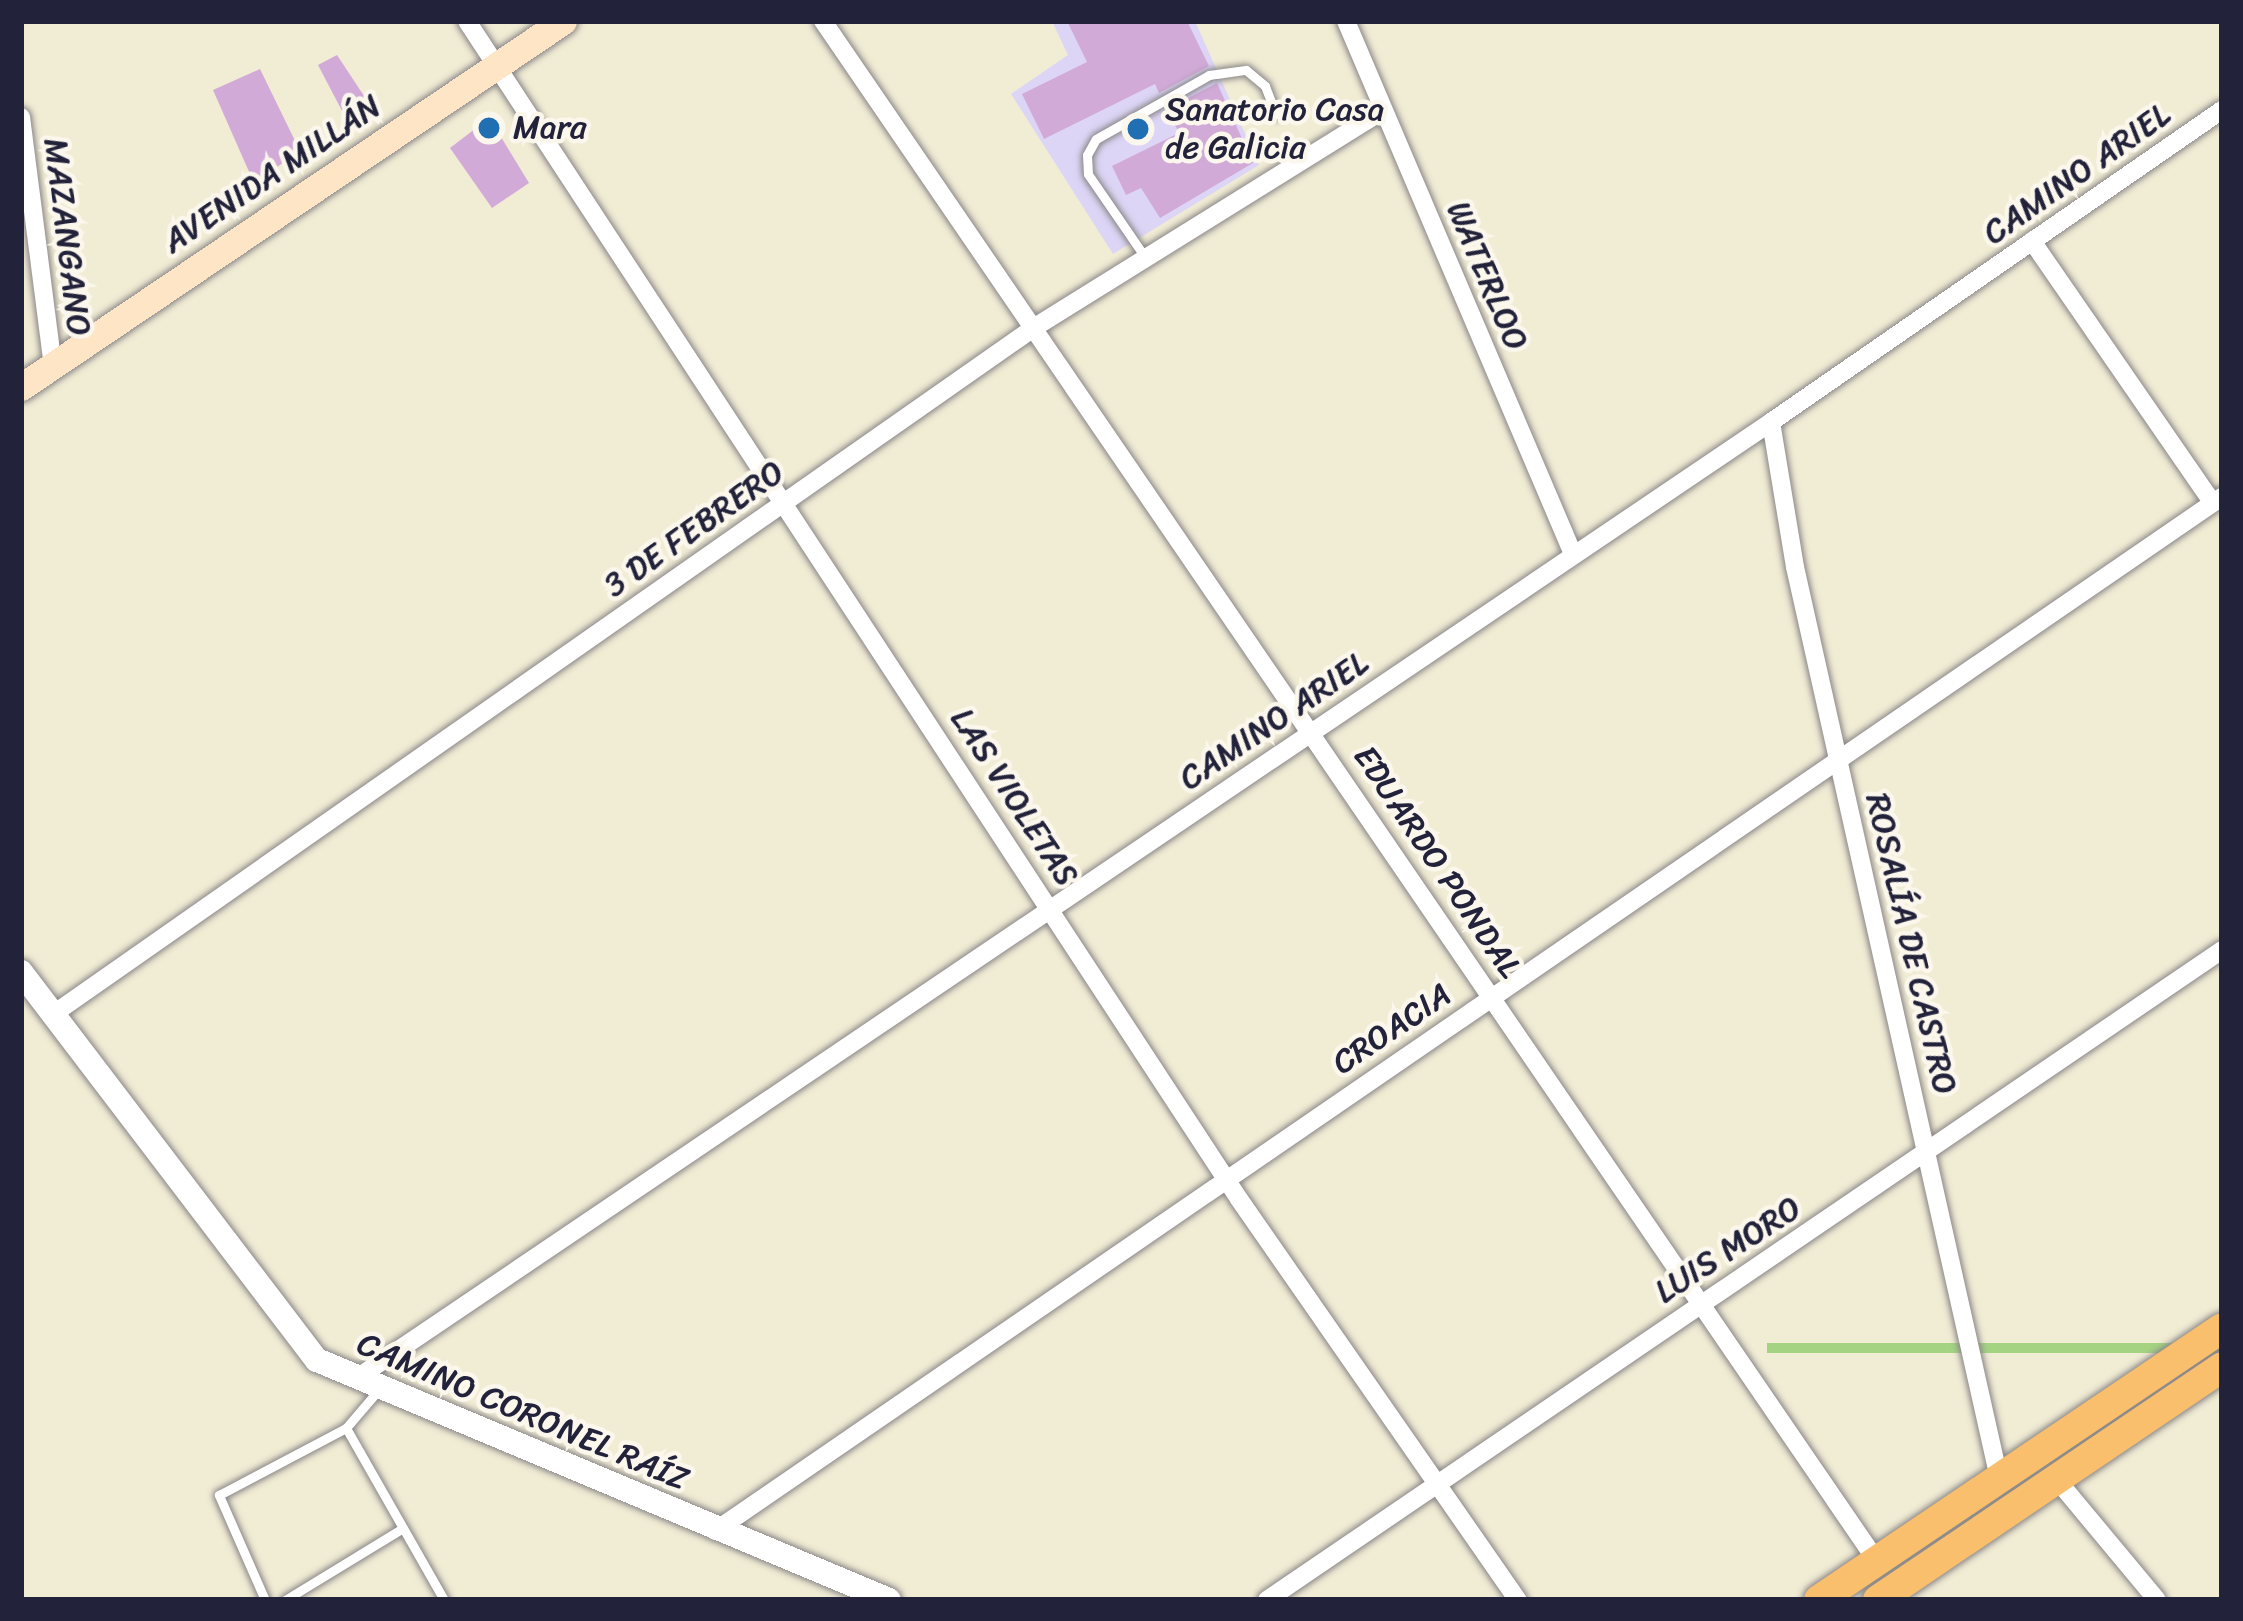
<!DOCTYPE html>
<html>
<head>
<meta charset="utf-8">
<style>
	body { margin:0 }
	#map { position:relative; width:2243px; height:1621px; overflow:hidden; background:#f1ecd4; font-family:Sriracha,sans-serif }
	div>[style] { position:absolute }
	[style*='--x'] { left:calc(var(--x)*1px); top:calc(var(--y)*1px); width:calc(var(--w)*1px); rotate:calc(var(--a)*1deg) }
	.built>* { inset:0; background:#ddd5f6 }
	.green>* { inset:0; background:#a4d482; transform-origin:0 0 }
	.building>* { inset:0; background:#d2aad8 }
	.roads { filter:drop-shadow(0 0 3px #8a8788) drop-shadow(0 0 3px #8a8788) }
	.service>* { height:9px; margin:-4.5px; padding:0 4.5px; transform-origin:4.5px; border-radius:4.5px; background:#fff }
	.minor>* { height:18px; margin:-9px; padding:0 9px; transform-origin:9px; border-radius:9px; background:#fff }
	.tertiary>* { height:24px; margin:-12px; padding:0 12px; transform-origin:12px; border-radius:12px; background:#fff }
	.secondary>* { height:27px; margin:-13.5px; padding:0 13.5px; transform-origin:13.5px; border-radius:13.5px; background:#fde5c5 }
	.primary>* { height:30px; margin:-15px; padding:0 15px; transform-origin:15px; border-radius:15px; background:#f9bf6d }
	.dots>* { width:33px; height:33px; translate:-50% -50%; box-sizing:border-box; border:6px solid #fbf7ec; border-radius:50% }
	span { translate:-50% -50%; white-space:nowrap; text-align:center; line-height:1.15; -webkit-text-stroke:9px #fbf7ec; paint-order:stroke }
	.poi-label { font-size:33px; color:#22223b }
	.left { translate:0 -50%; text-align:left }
	.street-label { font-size:33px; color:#22223b }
	.frame { position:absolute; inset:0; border:24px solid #22223b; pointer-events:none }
</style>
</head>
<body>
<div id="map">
	<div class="built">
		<div style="clip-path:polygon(1052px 21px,1195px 21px,1259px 165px,1113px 254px,1011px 94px,1068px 55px)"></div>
	</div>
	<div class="green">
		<div style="left:2222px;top:1343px;width:10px;height:455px;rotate:90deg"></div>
	</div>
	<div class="building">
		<div style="clip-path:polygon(1067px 21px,1187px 21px,1209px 66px,1159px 93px,1155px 84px,1044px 139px,1022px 94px,1087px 62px)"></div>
		<div style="clip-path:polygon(337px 55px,374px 111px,351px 128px,318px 65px)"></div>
		<div style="clip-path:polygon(260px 69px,300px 151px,254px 183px,213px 90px)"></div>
		<div style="clip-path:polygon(1217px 83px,1253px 163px,1160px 218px,1141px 188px,1126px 195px,1112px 166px,1179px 133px,1167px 109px)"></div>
		<div style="clip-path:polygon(484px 122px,493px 124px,529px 183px,492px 208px,450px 148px)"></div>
	</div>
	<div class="roads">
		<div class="service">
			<div style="--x:1147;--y:260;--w:104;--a:-124.5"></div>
			<div style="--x:1088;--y:174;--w:19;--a:-93"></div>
			<div style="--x:1087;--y:155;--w:18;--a:-61"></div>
			<div style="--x:1096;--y:139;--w:130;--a:-29.5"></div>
			<div style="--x:1209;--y:75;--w:37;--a:-8"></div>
			<div style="--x:1246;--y:70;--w:25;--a:40"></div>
			<div style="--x:1265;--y:86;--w:30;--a:69"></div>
			<div style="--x:346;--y:1428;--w:198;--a:60.3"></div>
			<div style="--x:265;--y:1600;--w:115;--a:-113.7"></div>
			<div style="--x:219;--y:1495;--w:144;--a:-27.8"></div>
			<div style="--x:346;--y:1428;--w:54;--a:-49.5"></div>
			<div style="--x:285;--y:1600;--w:138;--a:-31.4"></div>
		</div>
		<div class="minor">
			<div style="--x:467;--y:21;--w:1408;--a:56.76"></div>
			<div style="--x:1239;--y:1199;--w:489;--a:55.2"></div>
			<div style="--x:823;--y:21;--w:1865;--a:55.62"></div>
			<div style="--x:1346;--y:21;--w:579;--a:66.93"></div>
			<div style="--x:21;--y:117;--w:251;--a:82.7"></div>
			<div style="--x:2032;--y:241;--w:318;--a:55.4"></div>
			<div style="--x:1771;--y:422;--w:147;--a:80.6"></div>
			<div style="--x:1795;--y:567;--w:934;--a:77.38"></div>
			<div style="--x:52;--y:1015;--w:1200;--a:-34.99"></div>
			<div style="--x:1035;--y:327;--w:410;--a:-31.9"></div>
			<div style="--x:357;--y:1378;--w:1707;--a:-34.06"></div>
			<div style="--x:1771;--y:422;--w:548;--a:-34.68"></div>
			<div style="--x:2057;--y:1480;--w:156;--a:50.2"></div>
			<div style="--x:715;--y:1531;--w:1828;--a:-34.46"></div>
			<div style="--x:1267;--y:1600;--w:1155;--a:-34.24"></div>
		</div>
		<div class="tertiary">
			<div style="--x:21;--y:972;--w:488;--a:52.7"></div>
			<div style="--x:317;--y:1360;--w:620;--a:22.76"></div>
		</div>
		<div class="secondary">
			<div style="--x:21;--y:387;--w:654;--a:-34.03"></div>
		</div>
		<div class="primary">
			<div style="--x:1819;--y:1600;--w:486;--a:-34"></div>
			<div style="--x:1878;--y:1600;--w:415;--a:-34.1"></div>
		</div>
	</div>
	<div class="dots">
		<div style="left:489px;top:128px;background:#1f6fb2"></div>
		<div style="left:1138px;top:129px;background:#1f6fb2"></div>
	</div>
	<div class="poi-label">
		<span class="left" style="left:1165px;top:129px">Sanatorio Casa<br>de Galicia</span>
		<span class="left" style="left:513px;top:128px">Mara</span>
	</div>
	<div class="street-label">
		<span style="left:272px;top:174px;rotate:-34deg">AVENIDA MILLÁN</span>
		<span style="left:2077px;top:174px;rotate:-35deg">CAMINO ARIEL</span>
		<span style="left:67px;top:237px;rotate:83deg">MAZANGANO</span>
		<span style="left:1487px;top:276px;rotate:67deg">WATERLOO</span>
		<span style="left:694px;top:529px;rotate:-35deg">3 DE FEBRERO</span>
		<span style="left:1274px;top:721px;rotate:-34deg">CAMINO ARIEL</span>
		<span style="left:1014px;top:797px;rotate:57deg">LAS VIOLETAS</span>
		<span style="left:1437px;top:862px;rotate:56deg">EDUARDO PONDAL</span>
		<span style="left:1911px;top:944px;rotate:77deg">ROSALÍA DE CASTRO</span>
		<span style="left:1392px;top:1029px;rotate:-34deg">CROACIA</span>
		<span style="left:1728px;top:1250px;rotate:-33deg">LUIS MORO</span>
		<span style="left:523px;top:1412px;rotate:23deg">CAMINO CORONEL RAÍZ</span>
	</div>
	<div class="frame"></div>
</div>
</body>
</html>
